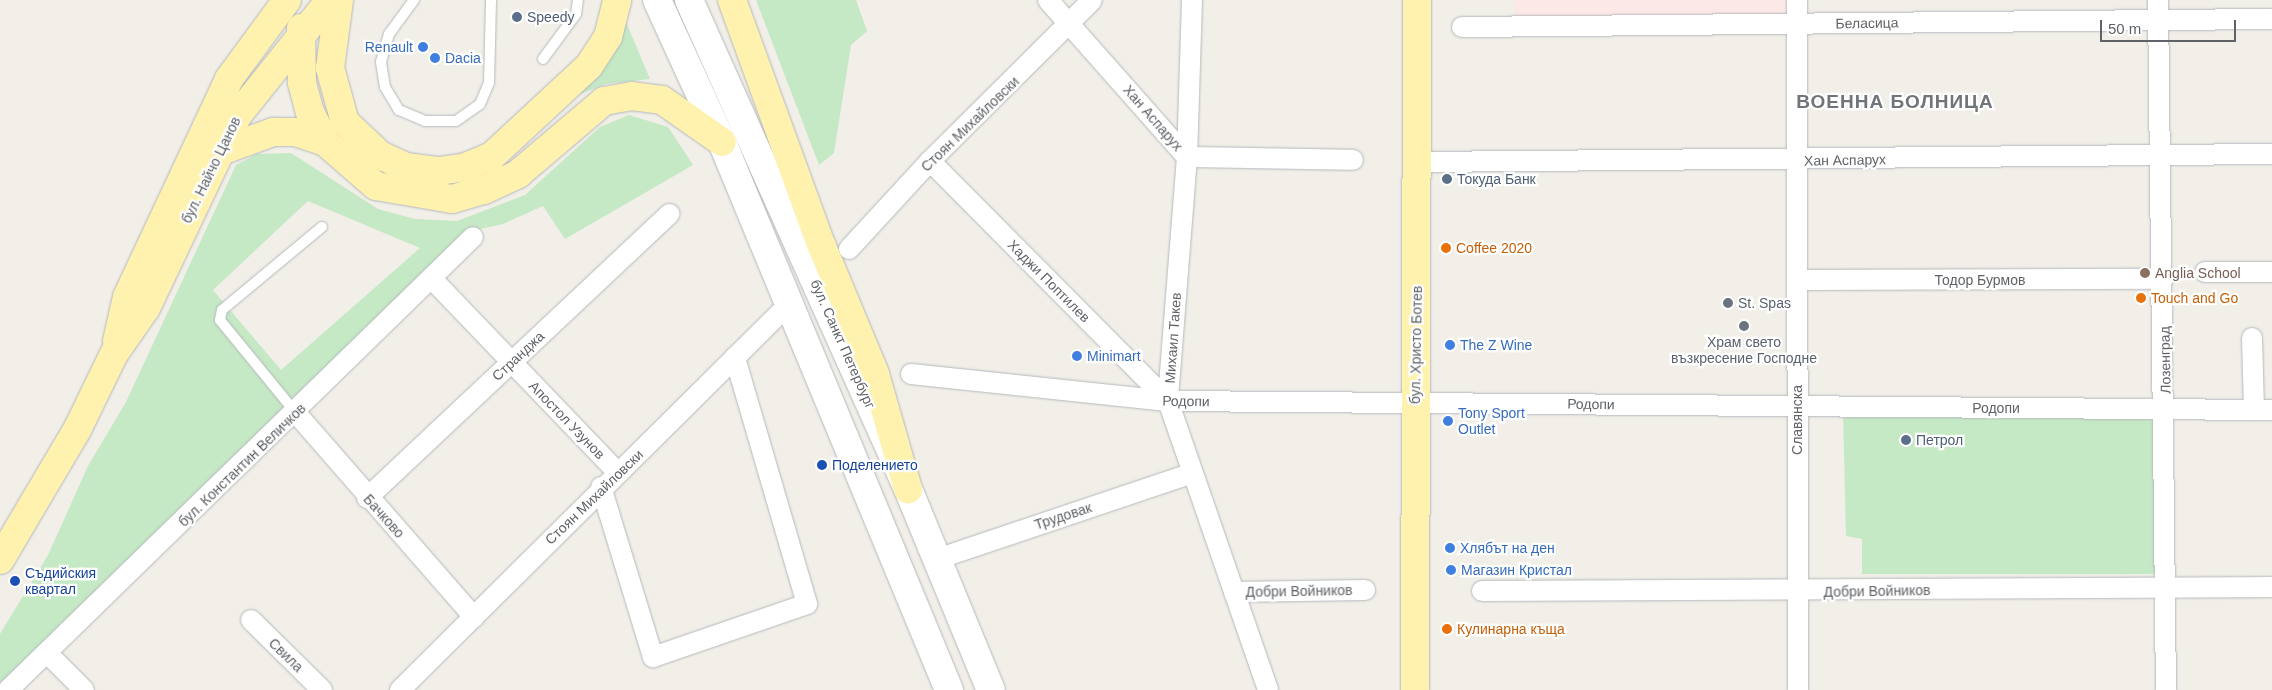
<!DOCTYPE html>
<html>
<head>
<meta charset="utf-8">
<style>
	body { margin:0 }
	#map { position:relative; width:2272px; height:690px; overflow:hidden; background:#f1efe8; font-family:Arial,sans-serif }
	div>[style] { position:absolute }
	[style*='--x'] { left:calc(var(--x)*1px); top:calc(var(--y)*1px); width:calc(var(--w)*1px); rotate:calc(var(--a)*1deg) }
	.medical>* { inset:0; background:#fce8e6; transform-origin:0 0 }
	.green>* { inset:0; background:#c5e8c5 }
	.roads { filter:drop-shadow(0 0 1px #b5b8bc) drop-shadow(0 0 1px #b5b8bc) }
	.service>* { height:10px; margin:-5px; padding:0 5px; transform-origin:5px; border-radius:5px; background:#fff }
	.minor>* { height:20px; margin:-10px; padding:0 10px; transform-origin:10px; border-radius:10px; background:#fff }
	.secondary>* { height:28px; margin:-14px; padding:0 14px; transform-origin:14px; border-radius:14px; background:#fff }
	.primary>* { height:28px; margin:-14px; padding:0 14px; transform-origin:14px; border-radius:14px; background:#fff2af }
	.dots>* { width:14px; height:14px; translate:-50% -50%; box-sizing:border-box; border:2px solid #fff; border-radius:50% }
	span { translate:-50% -50%; white-space:nowrap; text-align:center; line-height:1.15; -webkit-text-stroke:4.5px #fff; paint-order:stroke }
	.service-label { font-size:14px; color:#4e5e75 }
	.left { translate:0 -50%; text-align:left }
	.street-label { font-size:14px; color:#5f6368 }
	.shop-label { font-size:14px; color:#366cbe }
	.right { translate:-100% -50%; text-align:right }
	.food-label { font-size:14px; color:#c56008 }
	.education-label { font-size:14px; color:#785e54 }
	.worship-label { font-size:14px; color:#5b616d }
	.transit-label { font-size:14px; color:#164399 }
	.district-label { font-size:19px; color:#70757a; font-weight:700; letter-spacing:1px }
	.scale { position:absolute; left:2100px; top:20px; width:136px; height:22px; box-sizing:border-box; border:2px solid #5f6368; border-top:0; padding-left:6px; font-size:15px; line-height:18px; white-space:nowrap; color:#5f6368; -webkit-text-stroke:4px #fff; paint-order:stroke }
</style>
</head>
<body>
<div id="map">
	<div class="medical">
		<div style="left:1514px;top:0;width:271px;height:21px"></div>
	</div>
	<div class="green">
		<div style="clip-path:polygon(756px 0,856px 0,867px 31px,851px 45px,834px 153px,819px 165px)"></div>
		<div style="clip-path:polygon(626px 22px,650px 79px,606px 84px,575px 96px,619px 24px)"></div>
		<div style="clip-path:polygon(evenodd,629px 115px,668px 127px,693px 165px,565px 239px,543px 206px,503px 224px,466px 232px,0 684px,0 634px,48px 555px,88px 466px,126px 402px,236px 165px,257px 154px,291px 153px,378px 209px,415px 219px,457px 221px,525px 195px,600px 127px,629px 115px,308px 201px,420px 248px,281px 370px,213px 290px,308px 201px)"></div>
		<div style="clip-path:polygon(1843px 413px,2154px 414px,2156px 574px,1862px 574px,1862px 539px,1846px 536px)"></div>
	</div>
	<div class="roads">
		<div class="service">
			<div style="--x:414;--y:0;--w:42;--a:126.3"></div>
			<div style="--x:389;--y:34;--w:29;--a:106"></div>
			<div style="--x:381;--y:62;--w:25;--a:81"></div>
			<div style="--x:385;--y:87;--w:27;--a:59"></div>
			<div style="--x:399;--y:110;--w:28;--a:23"></div>
			<div style="--x:425;--y:121;--w:31;--a:0"></div>
			<div style="--x:456;--y:121;--w:29;--a:-35"></div>
			<div style="--x:480;--y:104;--w:23;--a:-67"></div>
			<div style="--x:489;--y:83;--w:83;--a:-88.6"></div>
			<div style="--x:543;--y:59;--w:56;--a:-53.7"></div>
			<div style="--x:576;--y:14;--w:14;--a:-82"></div>
			<div style="--x:296;--y:413;--w:120;--a:-129.3"></div>
			<div style="--x:220;--y:320;--w:10;--a:-79"></div>
			<div style="--x:222;--y:310;--w:130;--a:-39.7"></div>
		</div>
		<div class="minor">
			<div style="--x:1048;--y:0;--w:210;--a:48.5"></div>
			<div style="--x:1187;--y:157;--w:166;--a:1"></div>
			<div style="--x:1192;--y:0;--w:157;--a:91.8"></div>
			<div style="--x:1187;--y:157;--w:245;--a:94.5"></div>
			<div style="--x:1168;--y:401;--w:306;--a:70.9"></div>
			<div style="--x:1797;--y:0;--w:690;--a:89.92"></div>
			<div style="--x:2158;--y:0;--w:690;--a:89.34"></div>
			<div style="--x:1462;--y:27;--w:810;--a:-0.57"></div>
			<div style="--x:930;--y:161;--w:338;--a:45.2"></div>
			<div style="--x:1419;--y:162;--w:853;--a:-0.54"></div>
			<div style="--x:849;--y:249;--w:120;--a:-47.4"></div>
			<div style="--x:930;--y:161;--w:228;--a:-44.8"></div>
			<div style="--x:2205;--y:272;--w:67;--a:0"></div>
			<div style="--x:433;--y:280;--w:267;--a:46.2"></div>
			<div style="--x:1797;--y:280;--w:366;--a:-0.2"></div>
			<div style="--x:2252;--y:338;--w:72;--a:88.4"></div>
			<div style="--x:911;--y:374;--w:258;--a:6"></div>
			<div style="--x:1168;--y:401;--w:1104;--a:0.47"></div>
			<div style="--x:296;--y:413;--w:271;--a:48.9"></div>
			<div style="--x:601;--y:487;--w:178;--a:73"></div>
			<div style="--x:653;--y:657;--w:163;--a:-19"></div>
			<div style="--x:807;--y:604;--w:257;--a:-106.3"></div>
			<div style="--x:367;--y:498;--w:415;--a:-43.2"></div>
			<div style="--x:937;--y:559;--w:267;--a:-18.6"></div>
			<div style="--x:1482;--y:591;--w:790;--a:-0.29"></div>
			<div style="--x:1234;--y:592;--w:131;--a:-0.9"></div>
			<div style="--x:251;--y:620;--w:100;--a:44.6"></div>
			<div style="--x:47;--y:653;--w:52;--a:45"></div>
			<div style="--x:8;--y:690;--w:649;--a:-44.25"></div>
			<div style="--x:400;--y:690;--w:548;--a:-44.78"></div>
		</div>
		<div class="secondary">
			<div style="--x:657;--y:0;--w:156;--a:65.4"></div>
			<div style="--x:722;--y:142;--w:593;--a:67.5"></div>
			<div style="--x:689;--y:0;--w:536;--a:65.87"></div>
			<div style="--x:908;--y:489;--w:217;--a:67.6"></div>
		</div>
		<div class="primary">
			<div style="--x:339;--y:0;--w:69;--a:97.5"></div>
			<div style="--x:330;--y:68;--w:56;--a:74.5"></div>
			<div style="--x:345;--y:122;--w:48;--a:43.3"></div>
			<div style="--x:380;--y:155;--w:29;--a:25"></div>
			<div style="--x:406;--y:167;--w:33;--a:7"></div>
			<div style="--x:439;--y:171;--w:27;--a:-8"></div>
			<div style="--x:466;--y:167;--w:28;--a:-23"></div>
			<div style="--x:492;--y:156;--w:132;--a:-42.9"></div>
			<div style="--x:589;--y:66;--w:35;--a:-57"></div>
			<div style="--x:608;--y:37;--w:38;--a:-76"></div>
			<div style="--x:732;--y:0;--w:260;--a:70"></div>
			<div style="--x:821;--y:244;--w:141;--a:67.4"></div>
			<div style="--x:875;--y:374;--w:120;--a:74"></div>
			<div style="--x:301;--y:28;--w:55;--a:89"></div>
			<div style="--x:302;--y:83;--w:30;--a:75"></div>
			<div style="--x:310;--y:112;--w:34;--a:63"></div>
			<div style="--x:325;--y:142;--w:67;--a:40.8"></div>
			<div style="--x:376;--y:186;--w:77;--a:9.7"></div>
			<div style="--x:452;--y:199;--w:33;--a:-16"></div>
			<div style="--x:484;--y:190;--w:38;--a:-25"></div>
			<div style="--x:518;--y:174;--w:113;--a:-40.3"></div>
			<div style="--x:604;--y:101;--w:27;--a:-10"></div>
			<div style="--x:631;--y:96;--w:31;--a:7"></div>
			<div style="--x:662;--y:100;--w:73;--a:35"></div>
			<div style="--x:218;--y:152;--w:59;--a:-20"></div>
			<div style="--x:273;--y:132;--w:22;--a:0"></div>
			<div style="--x:295;--y:132;--w:32;--a:18"></div>
			<div style="--x:117;--y:341;--w:45;--a:-77.2"></div>
			<div style="--x:127;--y:297;--w:241;--a:-64.9"></div>
			<div style="--x:229;--y:79;--w:98;--a:-53.7"></div>
			<div style="--x:0;--y:560;--w:153;--a:-59.4"></div>
			<div style="--x:78;--y:428;--w:82;--a:-64.1"></div>
			<div style="--x:114;--y:354;--w:56;--a:-55.2"></div>
			<div style="--x:146;--y:308;--w:212;--a:-64.6"></div>
			<div style="--x:237;--y:116;--w:149;--a:-51.3"></div>
			<div style="--x:1415;--y:690;--w:690;--a:-89.83"></div>
		</div>
	</div>
	<div class="dots">
		<div style="left:517px;top:17px;background:#5c6f8a"></div>
		<div style="left:423px;top:47px;background:#3f7fe0"></div>
		<div style="left:435px;top:58px;background:#3f7fe0"></div>
		<div style="left:1447px;top:179px;background:#5c6f8a"></div>
		<div style="left:1446px;top:248px;background:#e8710a"></div>
		<div style="left:2145px;top:273px;background:#8d6e63"></div>
		<div style="left:2141px;top:298px;background:#e8710a"></div>
		<div style="left:1728px;top:303px;background:#6b7280"></div>
		<div style="left:1744px;top:326px;background:#6b7280"></div>
		<div style="left:1450px;top:345px;background:#3f7fe0"></div>
		<div style="left:1077px;top:356px;background:#3f7fe0"></div>
		<div style="left:1448px;top:421px;background:#3f7fe0"></div>
		<div style="left:1906px;top:440px;background:#5c6f8a"></div>
		<div style="left:822px;top:465px;background:#1a4fb4"></div>
		<div style="left:1450px;top:548px;background:#3f7fe0"></div>
		<div style="left:1451px;top:570px;background:#3f7fe0"></div>
		<div style="left:15px;top:581px;background:#1a4fb4"></div>
		<div style="left:1447px;top:629px;background:#e8710a"></div>
	</div>
	<div class="service-label">
		<span class="left" style="left:527px;top:17px">Speedy</span>
		<span class="left" style="left:1457px;top:179px">Токуда Банк</span>
		<span class="left" style="left:1916px;top:440px">Петрол</span>
	</div>
	<div class="street-label">
		<span style="left:1867px;top:23px;rotate:-1deg">Беласица</span>
		<span style="left:1153px;top:118px;rotate:49deg">Хан Аспарух</span>
		<span style="left:970px;top:124px;rotate:-44deg">Стоян Михайловски</span>
		<span style="left:1845px;top:160px;rotate:-1deg">Хан Аспарух</span>
		<span style="left:211px;top:170px;rotate:-64deg">бул. Найчо Цанов</span>
		<span style="left:1980px;top:280px">Тодор Бурмов</span>
		<span style="left:1049px;top:281px;rotate:45deg">Хаджи Поптилев</span>
		<span style="left:1173px;top:338px;rotate:-86deg">Михаил Такев</span>
		<span style="left:843px;top:344px;rotate:66deg">бул. Санкт Петербург</span>
		<span style="left:1416px;top:345px;rotate:-89deg">бул. Христо Ботев</span>
		<span style="left:518px;top:356px;rotate:-43deg">Странджа</span>
		<span style="left:2165px;top:360px;rotate:-91deg">Лозенград</span>
		<span style="left:1186px;top:401px;rotate:1deg">Родопи</span>
		<span style="left:1591px;top:404px;rotate:1deg">Родопи</span>
		<span style="left:1996px;top:408px">Родопи</span>
		<span style="left:567px;top:420px;rotate:46deg">Апостол Узунов</span>
		<span style="left:1797px;top:420px;rotate:-90deg">Славянска</span>
		<span style="left:242px;top:465px;rotate:-44deg">бул. Константин Величков</span>
		<span style="left:594px;top:497px;rotate:-44deg">Стоян Михайловски</span>
		<span style="left:384px;top:516px;rotate:48deg">Бачково</span>
		<span style="left:1063px;top:516px;rotate:-18deg">Трудовак</span>
		<span style="left:1299px;top:591px;rotate:-1deg">Добри Войников</span>
		<span style="left:1877px;top:591px;rotate:-1deg">Добри Войников</span>
		<span style="left:286px;top:655px;rotate:44deg">Свила</span>
	</div>
	<div class="shop-label">
		<span class="right" style="left:413px;top:47px">Renault</span>
		<span class="left" style="left:445px;top:58px">Dacia</span>
		<span class="left" style="left:1460px;top:345px">The Z Wine</span>
		<span class="left" style="left:1087px;top:356px">Minimart</span>
		<span class="left" style="left:1458px;top:421px">Tony Sport<br>Outlet</span>
		<span class="left" style="left:1460px;top:548px">Хлябът на ден</span>
		<span class="left" style="left:1461px;top:570px">Магазин Кристал</span>
	</div>
	<div class="food-label">
		<span class="left" style="left:1456px;top:248px">Coffee 2020</span>
		<span class="left" style="left:2151px;top:298px">Touch and Go</span>
		<span class="left" style="left:1457px;top:629px">Кулинарна къща</span>
	</div>
	<div class="education-label">
		<span class="left" style="left:2155px;top:273px">Anglia School</span>
	</div>
	<div class="worship-label">
		<span class="left" style="left:1738px;top:303px">St. Spas</span>
		<span style="left:1744px;top:350px">Храм свето<br>възкресение Господне</span>
	</div>
	<div class="transit-label">
		<span class="left" style="left:832px;top:465px">Поделението</span>
		<span class="left" style="left:25px;top:581px">Съдийския<br>квартал</span>
	</div>
	<div class="district-label">
		<span style="left:1895px;top:102px">ВОЕННА БОЛНИЦА</span>
	</div>
	<div class="scale">50 m</div>
</div>
</body>
</html>
